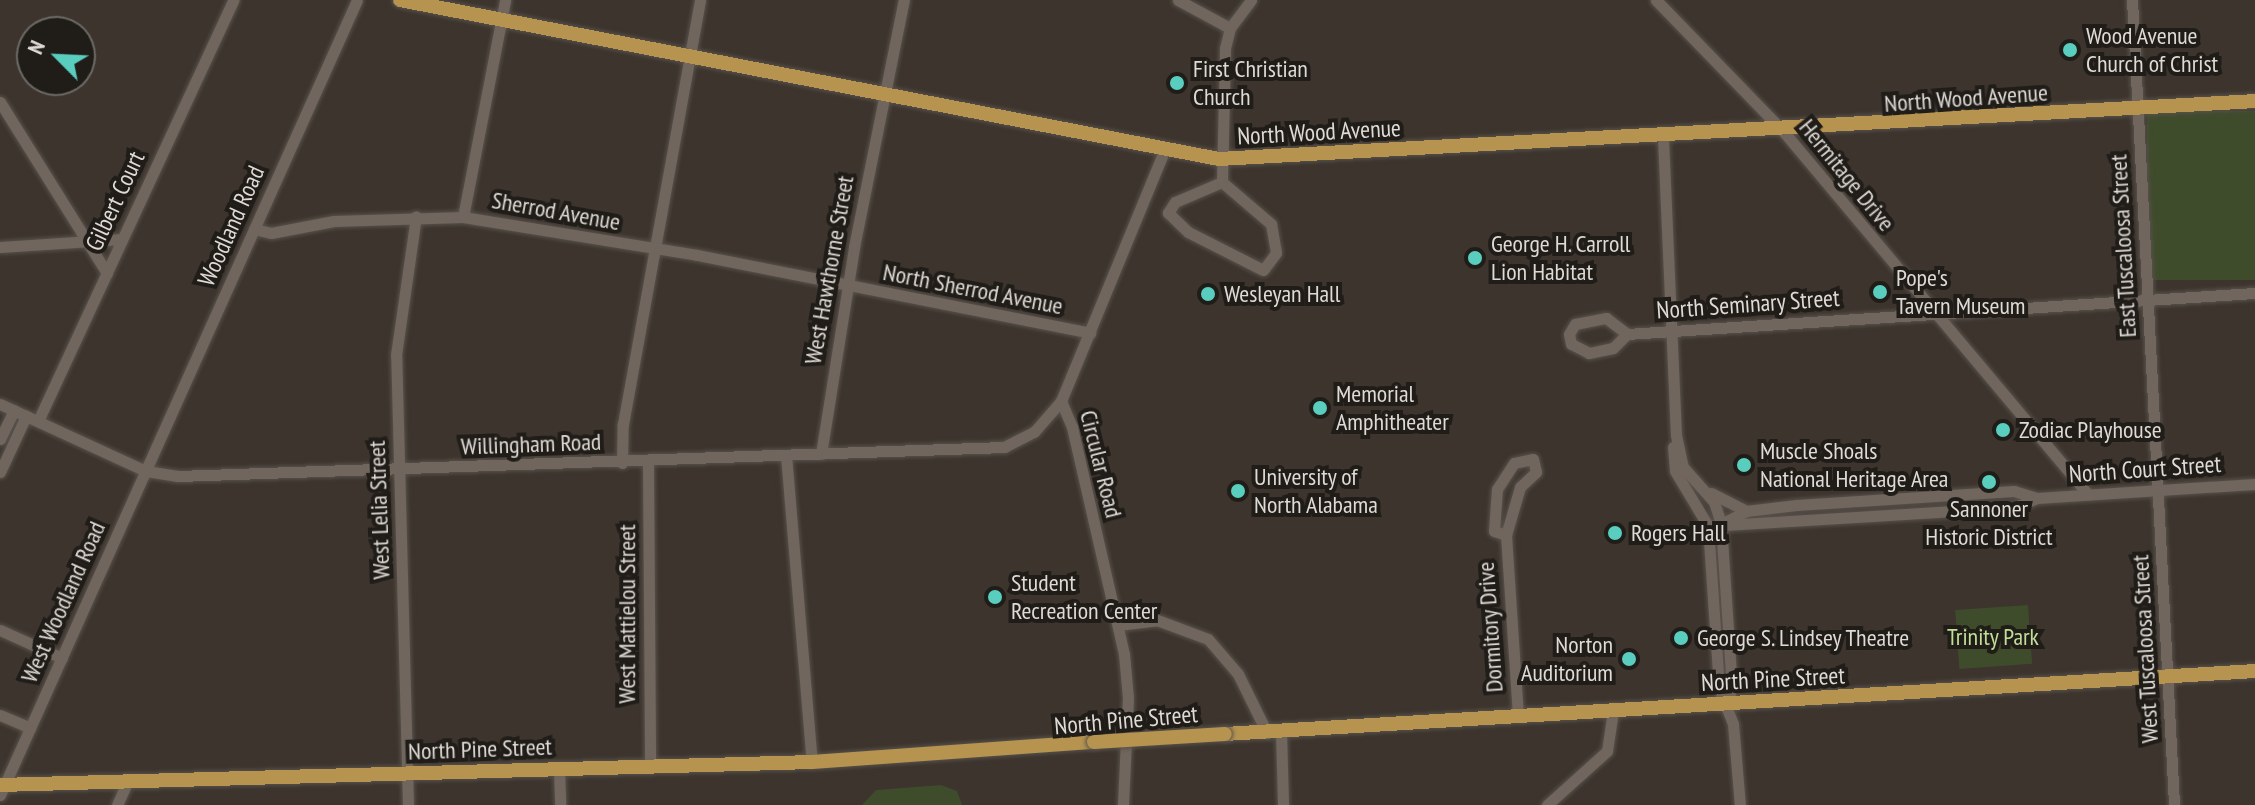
<!DOCTYPE html>
<html>
<head>
<meta charset="utf-8">
<style>
	body { margin:0 }
	#map { position:relative; width:2255px; height:805px; overflow:hidden; background:#3c342d; font-family:"PT Sans Narrow",sans-serif }
	div>[style] { position:absolute }
	[style*='--x'] { left:calc(var(--x)*1px); top:calc(var(--y)*1px); width:calc(var(--w)*1px); rotate:calc(var(--a)*1deg) }
	.green>* { inset:0; background:#3f4c2c; transform-origin:0 0 }
	.roads { filter:drop-shadow(0 0 2px #58514b) drop-shadow(0 0 2px #58514b) }
	.minor>* { height:11px; margin:-5.5px; padding:0 5.5px; transform-origin:5.5px; border-radius:5.5px; background:#70665e }
	.major>* { height:14px; margin:-7px; padding:0 7px; transform-origin:7px; border-radius:7px; background:#b69450 }
	.bridges { filter:drop-shadow(0 0 2px #58514b) drop-shadow(0 0 2px #58514b) }
	.major-bridge>* { height:14px; margin:-7px; padding:0 7px; transform-origin:7px; border-radius:7px; background:#b69450 }
	.dots>* { width:22px; height:22px; translate:-50% -50%; box-sizing:border-box; border:4px solid #201d19; border-radius:50% }
	span { translate:-50% -50%; white-space:nowrap; text-align:center; line-height:1.15; -webkit-text-stroke:8px #201d19; paint-order:stroke }
	.poi-label { font-size:24px; color:#dfdad5 }
	.left { translate:0 -50%; text-align:left }
	.right { translate:-100% -50%; text-align:right }
	.street-label { font-size:24px; color:#dfdad5 }
	.park-label { font-size:24px; color:#c1de98 }
	.north { position:absolute; left:16px; top:16px; width:80px; height:80px; box-sizing:border-box; background:#201d19; border:2px solid #6c6964; border-radius:50%; rotate:294deg; font-size:22px; font-weight:700; line-height:32px; text-align:center; color:#dfdad5 }
	.north::after { content:''; display:block; margin:auto; width:28px; height:36px; background:#59cebf; clip-path:polygon(50% 0,100% 100%,50% 72%,0 100%) }
</style>
</head>
<body>
<div id="map">
	<div class="green">
		<div style="left:2255px;top:111px;width:169px;height:108px;rotate:90deg"></div>
		<div style="left:2028px;top:605px;width:59px;height:73px;rotate:86deg"></div>
		<div style="clip-path:polygon(941px 785px,957px 791px,962px 805px,862px 805px,876px 790px)"></div>
	</div>
	<div class="roads">
		<div class="minor">
			<div style="--x:1178;--y:0;--w:59;--a:28.3"></div>
			<div style="--x:1656;--y:0;--w:182;--a:45.9"></div>
			<div style="--x:1783;--y:131;--w:474;--a:50"></div>
			<div style="--x:2132;--y:0;--w:806;--a:87.01"></div>
			<div style="--x:0;--y:102;--w:202;--a:58"></div>
			<div style="--x:1663;--y:138;--w:297;--a:87.5"></div>
			<div style="--x:1676;--y:435;--w:33;--a:78"></div>
			<div style="--x:1683;--y:467;--w:47;--a:48.5"></div>
			<div style="--x:1714;--y:502;--w:23;--a:72"></div>
			<div style="--x:1721;--y:524;--w:164;--a:86.2"></div>
			<div style="--x:1732;--y:688;--w:17;--a:107"></div>
			<div style="--x:1222;--y:182;--w:65;--a:40.6"></div>
			<div style="--x:1271;--y:224;--w:29;--a:80"></div>
			<div style="--x:1276;--y:253;--w:21;--a:127"></div>
			<div style="--x:1263;--y:270;--w:84;--a:-153.1"></div>
			<div style="--x:1188;--y:232;--w:28;--a:-136"></div>
			<div style="--x:1168;--y:213;--w:13;--a:-58"></div>
			<div style="--x:1175;--y:202;--w:51;--a:-23.1"></div>
			<div style="--x:1222;--y:182;--w:134;--a:-88.7"></div>
			<div style="--x:1225;--y:48;--w:21;--a:-76"></div>
			<div style="--x:1230;--y:28;--w:35;--a:-53"></div>
			<div style="--x:463;--y:217;--w:221;--a:-79"></div>
			<div style="--x:254;--y:229;--w:17;--a:13"></div>
			<div style="--x:271;--y:233;--w:64;--a:-10.8"></div>
			<div style="--x:334;--y:221;--w:129;--a:-1.8"></div>
			<div style="--x:463;--y:217;--w:237;--a:9.2"></div>
			<div style="--x:697;--y:255;--w:401;--a:11.2"></div>
			<div style="--x:0;--y:247;--w:122;--a:-3.8"></div>
			<div style="--x:1606;--y:318;--w:26;--a:37"></div>
			<div style="--x:1627;--y:334;--w:20;--a:135"></div>
			<div style="--x:1613;--y:348;--w:25;--a:168"></div>
			<div style="--x:1589;--y:353;--w:20;--a:-153"></div>
			<div style="--x:1571;--y:344;--w:10;--a:-101"></div>
			<div style="--x:1569;--y:334;--w:12;--a:-59"></div>
			<div style="--x:1575;--y:324;--w:32;--a:-11"></div>
			<div style="--x:1627;--y:334;--w:629;--a:-3.74"></div>
			<div style="--x:1061;--y:401;--w:28;--a:67"></div>
			<div style="--x:1072;--y:427;--w:233;--a:77.1"></div>
			<div style="--x:1124;--y:654;--w:44;--a:84.8"></div>
			<div style="--x:1128;--y:698;--w:107;--a:92.7"></div>
			<div style="--x:0;--y:404;--w:161;--a:24.7"></div>
			<div style="--x:146;--y:471;--w:32;--a:9"></div>
			<div style="--x:178;--y:476;--w:827;--a:-2.01"></div>
			<div style="--x:1004;--y:447;--w:34;--a:-27"></div>
			<div style="--x:1034;--y:432;--w:41;--a:-48.9"></div>
			<div style="--x:1061;--y:401;--w:270;--a:-67.6"></div>
			<div style="--x:38;--y:421;--w:464;--a:-65.1"></div>
			<div style="--x:0;--y:439;--w:32;--a:-64"></div>
			<div style="--x:1673;--y:447;--w:24;--a:85"></div>
			<div style="--x:1675;--y:471;--w:64;--a:59"></div>
			<div style="--x:1708;--y:526;--w:163;--a:86.1"></div>
			<div style="--x:1719;--y:689;--w:38;--a:68"></div>
			<div style="--x:1733;--y:724;--w:81;--a:85.1"></div>
			<div style="--x:821;--y:454;--w:210;--a:-80.9"></div>
			<div style="--x:854;--y:247;--w:252;--a:-78.6"></div>
			<div style="--x:786;--y:455;--w:308;--a:85.2"></div>
			<div style="--x:648;--y:462;--w:304;--a:89.6"></div>
			<div style="--x:622;--y:463;--w:39;--a:-89"></div>
			<div style="--x:623;--y:424;--w:431;--a:-79.7"></div>
			<div style="--x:0;--y:472;--w:62;--a:-65.1"></div>
			<div style="--x:1711;--y:493;--w:39;--a:27"></div>
			<div style="--x:1721;--y:524;--w:28;--a:-27"></div>
			<div style="--x:1746;--y:511;--w:51;--a:-6.7"></div>
			<div style="--x:1797;--y:505;--w:217;--a:-3.7"></div>
			<div style="--x:2014;--y:491;--w:24;--a:17"></div>
			<div style="--x:1708;--y:526;--w:308;--a:-3.5"></div>
			<div style="--x:2015;--y:507;--w:24;--a:-22"></div>
			<div style="--x:2037;--y:498;--w:218;--a:-3.7"></div>
			<div style="--x:1506;--y:535;--w:50;--a:-73.7"></div>
			<div style="--x:1520;--y:487;--w:22;--a:-43"></div>
			<div style="--x:1536;--y:472;--w:13;--a:-103"></div>
			<div style="--x:1533;--y:459;--w:19;--a:168"></div>
			<div style="--x:1514;--y:463;--w:31;--a:123"></div>
			<div style="--x:1497;--y:489;--w:42;--a:94.1"></div>
			<div style="--x:1494;--y:531;--w:13;--a:18"></div>
			<div style="--x:1506;--y:535;--w:181;--a:86.2"></div>
			<div style="--x:1118;--y:625;--w:39;--a:-7"></div>
			<div style="--x:1157;--y:620;--w:54;--a:20.4"></div>
			<div style="--x:1208;--y:639;--w:46;--a:49.4"></div>
			<div style="--x:1238;--y:674;--w:66;--a:63.8"></div>
			<div style="--x:0;--y:630;--w:68;--a:24.3"></div>
			<div style="--x:0;--y:715;--w:33;--a:23"></div>
			<div style="--x:1281;--y:732;--w:73;--a:88.4"></div>
			<div style="--x:559;--y:769;--w:36;--a:88"></div>
			<div style="--x:0;--y:795;--w:871;--a:-65.82"></div>
			<div style="--x:117;--y:805;--w:22;--a:-66"></div>
			<div style="--x:408;--y:805;--w:450;--a:-91.5"></div>
			<div style="--x:396;--y:355;--w:140;--a:-81.8"></div>
			<div style="--x:1547;--y:805;--w:81;--a:-42"></div>
			<div style="--x:1607;--y:751;--w:40;--a:-81.5"></div>
		</div>
		<div class="major">
			<div style="--x:400;--y:0;--w:834;--a:10.99"></div>
			<div style="--x:1219;--y:159;--w:1038;--a:-3.2"></div>
			<div style="--x:1225;--y:734;--w:1032;--a:-3.5"></div>
			<div style="--x:0;--y:785;--w:812;--a:-1.62"></div>
			<div style="--x:812;--y:762;--w:283;--a:-4.1"></div>
		</div>
	</div>
	<div class="bridges">
		<div class="major-bridge">
			<div style="--x:1094;--y:742;--w:131;--a:-3.5"></div>
		</div>
	</div>
	<div class="dots">
		<div style="left:2070px;top:50px;background:#59cebf"></div>
		<div style="left:1177px;top:83px;background:#59cebf"></div>
		<div style="left:1475px;top:258px;background:#59cebf"></div>
		<div style="left:1880px;top:292px;background:#59cebf"></div>
		<div style="left:1208px;top:294px;background:#59cebf"></div>
		<div style="left:1320px;top:408px;background:#59cebf"></div>
		<div style="left:2003px;top:430px;background:#59cebf"></div>
		<div style="left:1744px;top:465px;background:#59cebf"></div>
		<div style="left:1989px;top:482px;background:#59cebf"></div>
		<div style="left:1238px;top:491px;background:#59cebf"></div>
		<div style="left:1615px;top:533px;background:#59cebf"></div>
		<div style="left:995px;top:597px;background:#59cebf"></div>
		<div style="left:1681px;top:638px;background:#59cebf"></div>
		<div style="left:1629px;top:659px;background:#59cebf"></div>
	</div>
	<div class="poi-label">
		<span class="left" style="left:2086px;top:50px">Wood Avenue<br>Church of Christ</span>
		<span class="left" style="left:1193px;top:83px">First Christian<br>Church</span>
		<span class="left" style="left:1491px;top:258px">George H. Carroll<br>Lion Habitat</span>
		<span class="left" style="left:1896px;top:292px">Pope's<br>Tavern Museum</span>
		<span class="left" style="left:1224px;top:294px">Wesleyan Hall</span>
		<span class="left" style="left:1336px;top:408px">Memorial<br>Amphitheater</span>
		<span class="left" style="left:2019px;top:430px">Zodiac Playhouse</span>
		<span class="left" style="left:1760px;top:465px">Muscle Shoals<br>National Heritage Area</span>
		<span class="left" style="left:1254px;top:491px">University of<br>North Alabama</span>
		<span style="left:1989px;top:523px">Sannoner<br>Historic District</span>
		<span class="left" style="left:1631px;top:533px">Rogers Hall</span>
		<span class="left" style="left:1011px;top:597px">Student<br>Recreation Center</span>
		<span class="left" style="left:1697px;top:638px">George S. Lindsey Theatre</span>
		<span class="right" style="left:1613px;top:659px">Norton<br>Auditorium</span>
	</div>
	<div class="street-label">
		<span style="left:1966px;top:98px;rotate:-4deg">North Wood Avenue</span>
		<span style="left:1319px;top:132px;rotate:-3deg">North Wood Avenue</span>
		<span style="left:1847px;top:175px;rotate:51deg">Hermitage Drive</span>
		<span style="left:115px;top:201px;rotate:-65deg">Gilbert Court</span>
		<span style="left:556px;top:211px;rotate:10deg">Sherrod Avenue</span>
		<span style="left:231px;top:226px;rotate:-66deg">Woodland Road</span>
		<span style="left:2123px;top:246px;rotate:-93deg">East Tuscaloosa Street</span>
		<span style="left:829px;top:270px;rotate:-80deg">West Hawthorne Street</span>
		<span style="left:973px;top:289px;rotate:11deg">North Sherrod Avenue</span>
		<span style="left:1748px;top:304px;rotate:-4deg">North Seminary Street</span>
		<span style="left:531px;top:444px;rotate:-2deg">Willingham Road</span>
		<span style="left:1101px;top:464px;rotate:76deg">Circular Road</span>
		<span style="left:2145px;top:469px;rotate:-4deg">North Court Street</span>
		<span style="left:379px;top:510px;rotate:-92deg">West Lelia Street</span>
		<span style="left:63px;top:602px;rotate:-66deg">West Woodland Road</span>
		<span style="left:627px;top:614px;rotate:-90deg">West Mattielou Street</span>
		<span style="left:1490px;top:627px;rotate:-94deg">Dormitory Drive</span>
		<span style="left:2145px;top:649px;rotate:-93deg">West Tuscaloosa Street</span>
		<span style="left:1773px;top:679px;rotate:-3deg">North Pine Street</span>
		<span style="left:1126px;top:720px;rotate:-5deg">North Pine Street</span>
		<span style="left:480px;top:749px;rotate:-2deg">North Pine Street</span>
	</div>
	<div class="park-label">
		<span style="left:1993px;top:637px">Trinity Park</span>
	</div>
	<div class="north">N</div>
</div>
</body>
</html>
